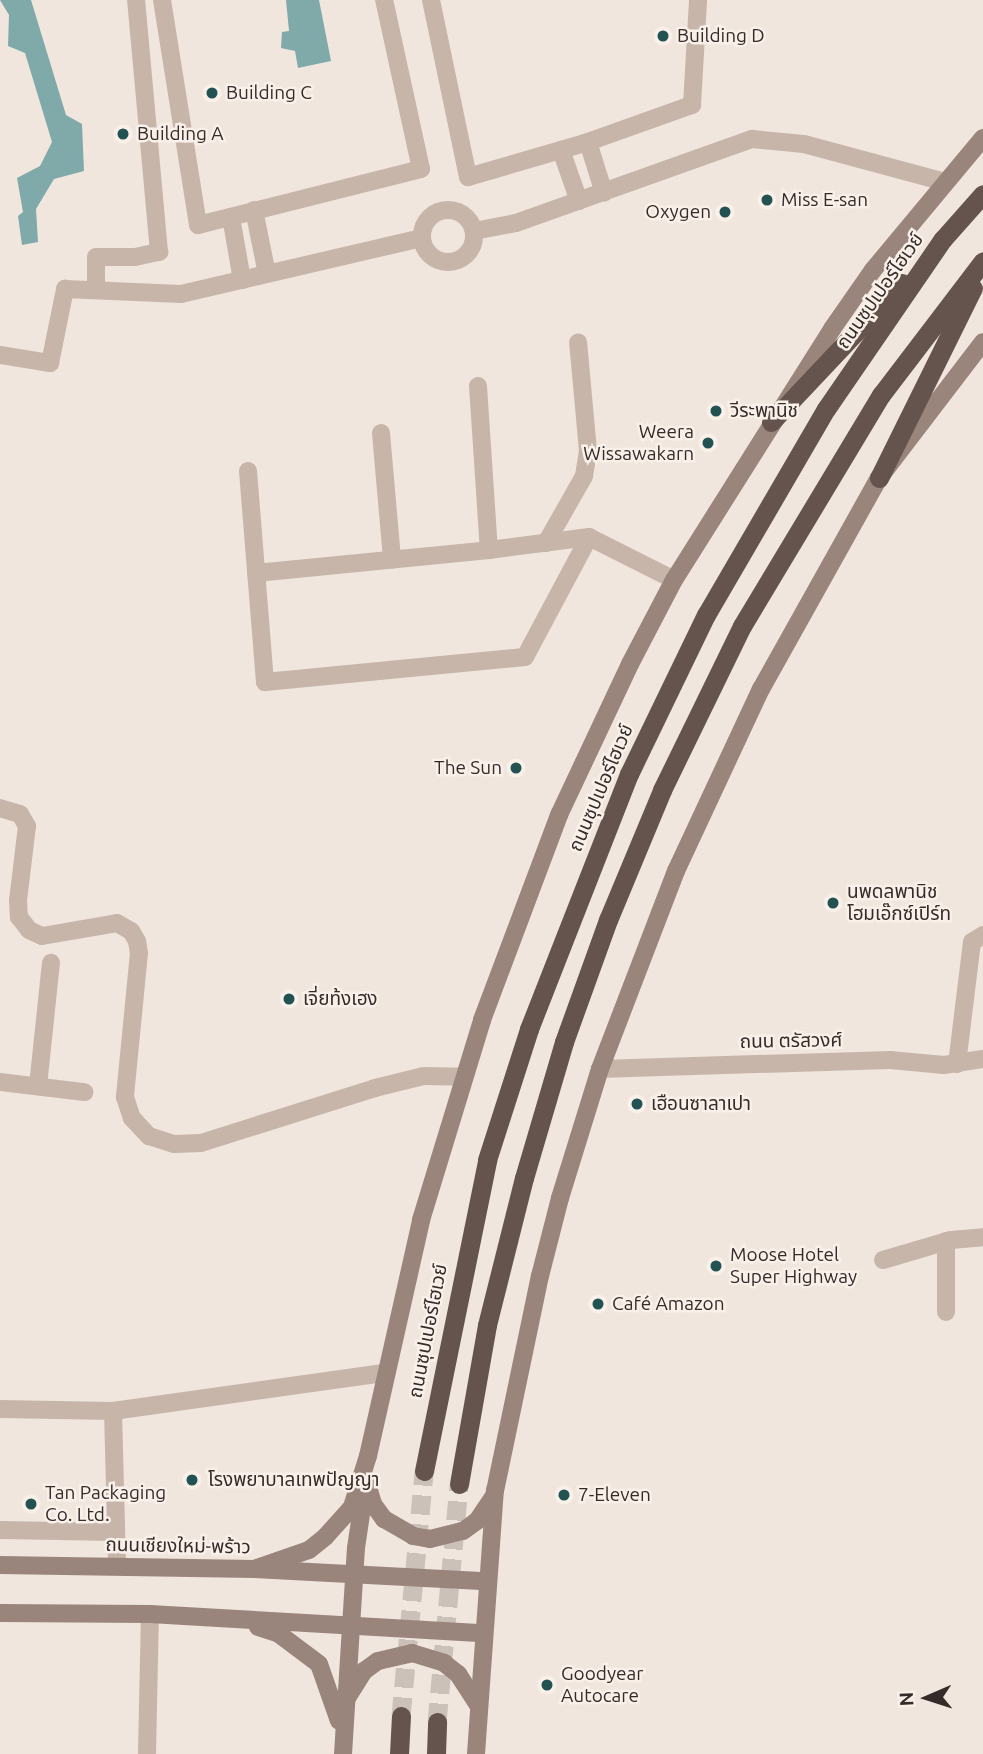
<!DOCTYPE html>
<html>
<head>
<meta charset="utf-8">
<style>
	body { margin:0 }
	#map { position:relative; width:983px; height:1754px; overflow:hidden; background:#f0e6dd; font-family:Ubuntu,"Noto Sans Thai",sans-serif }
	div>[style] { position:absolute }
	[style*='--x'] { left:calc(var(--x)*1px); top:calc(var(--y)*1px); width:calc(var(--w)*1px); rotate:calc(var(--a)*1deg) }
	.water>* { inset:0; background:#7faaa9 }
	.trunk-tunnel>* { height:19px; margin-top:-9.5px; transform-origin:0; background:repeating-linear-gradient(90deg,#cbc1b9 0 19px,transparent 0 29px) }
	.minor>* { height:18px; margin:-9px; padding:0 9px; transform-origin:9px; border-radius:9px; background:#c7b5aa }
	.minor>.ring { margin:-9px; padding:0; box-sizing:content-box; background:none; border:18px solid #c7b5aa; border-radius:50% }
	.tertiary>* { height:18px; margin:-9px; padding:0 9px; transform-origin:9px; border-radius:9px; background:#c7b5aa }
	.secondary>* { height:18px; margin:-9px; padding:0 9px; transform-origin:9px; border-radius:9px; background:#9a857c }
	.trunk>* { height:19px; margin:-9.5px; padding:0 9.5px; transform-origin:9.5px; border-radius:9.5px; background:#65544e }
	.dots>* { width:19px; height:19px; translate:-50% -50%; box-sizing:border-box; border:4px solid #f8f0e9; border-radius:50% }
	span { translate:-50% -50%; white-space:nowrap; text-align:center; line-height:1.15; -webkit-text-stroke:5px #f8f0e9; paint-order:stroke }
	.poi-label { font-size:19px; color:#352c29 }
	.left { translate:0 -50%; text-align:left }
	.right { translate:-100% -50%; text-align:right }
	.street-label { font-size:19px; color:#352c29 }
	.north { position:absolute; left:892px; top:1663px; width:70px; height:70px; -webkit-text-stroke:5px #f8f0e9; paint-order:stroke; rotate:267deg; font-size:19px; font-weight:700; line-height:28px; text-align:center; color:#352c29 }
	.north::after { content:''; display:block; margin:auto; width:24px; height:32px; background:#352c29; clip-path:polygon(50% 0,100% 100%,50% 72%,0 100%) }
</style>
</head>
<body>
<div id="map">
	<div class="water">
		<div style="clip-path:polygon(0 0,31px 0,66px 115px,82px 124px,84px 171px,54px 179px,36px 209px,38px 242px,22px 245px,18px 216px,23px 212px,17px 178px,40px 166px,52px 142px,25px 53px,8px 46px,9px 15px)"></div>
		<div style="clip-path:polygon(286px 0,319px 0,331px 61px,298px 68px,295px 51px,281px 48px,282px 32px,289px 31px)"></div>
	</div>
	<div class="trunk-tunnel">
		<div style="--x:401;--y:1716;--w:246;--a:-84.6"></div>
		<div style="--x:437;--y:1722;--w:239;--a:-84.7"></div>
	</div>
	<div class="minor">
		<div style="--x:162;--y:0;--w:228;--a:80.9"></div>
		<div style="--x:198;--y:225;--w:230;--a:-14.1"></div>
		<div style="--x:421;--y:169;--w:173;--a:-102.3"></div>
		<div style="--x:431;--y:0;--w:181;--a:78.2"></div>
		<div style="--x:468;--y:177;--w:122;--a:-16.2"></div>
		<div style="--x:585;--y:143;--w:114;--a:-19.6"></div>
		<div style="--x:692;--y:105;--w:105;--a:-86.7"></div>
		<div style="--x:588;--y:142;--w:53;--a:72.6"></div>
		<div style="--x:561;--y:150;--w:54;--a:70.6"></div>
		<div class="ring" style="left:422px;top:210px;width:34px;height:34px"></div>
		<div style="--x:254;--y:210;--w:65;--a:78.5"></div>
		<div style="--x:231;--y:217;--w:64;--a:80.1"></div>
		<div style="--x:474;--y:231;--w:43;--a:-10.8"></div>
		<div style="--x:516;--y:223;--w:251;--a:-19.6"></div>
		<div style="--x:752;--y:139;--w:52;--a:5.5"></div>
		<div style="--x:804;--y:144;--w:146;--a:15.1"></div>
		<div style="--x:96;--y:290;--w:33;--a:-90"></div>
		<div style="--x:96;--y:257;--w:39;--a:0"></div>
		<div style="--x:135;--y:257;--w:25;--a:-12"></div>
		<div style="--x:159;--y:252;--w:253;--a:-95.2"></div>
		<div style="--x:0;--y:355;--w:51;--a:9.1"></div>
		<div style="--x:50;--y:363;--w:76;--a:-78.5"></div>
		<div style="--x:65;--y:289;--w:116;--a:2.5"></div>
		<div style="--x:181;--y:294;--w:246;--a:-13.1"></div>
		<div style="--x:478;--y:386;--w:164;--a:86.2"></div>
		<div style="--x:381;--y:433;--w:127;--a:85"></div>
		<div style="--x:248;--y:471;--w:212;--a:85.4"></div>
		<div style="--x:265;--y:682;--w:261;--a:-5.5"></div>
		<div style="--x:525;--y:657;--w:136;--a:-61.9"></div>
		<div style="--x:546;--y:543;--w:77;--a:-60.4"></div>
		<div style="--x:584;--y:476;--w:25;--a:-81"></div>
		<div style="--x:588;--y:451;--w:109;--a:-95.2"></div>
		<div style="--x:256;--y:573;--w:234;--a:-5.6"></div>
		<div style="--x:489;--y:550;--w:101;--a:-7.4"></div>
		<div style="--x:589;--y:537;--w:95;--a:26.8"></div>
		<div style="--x:0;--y:808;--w:21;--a:17"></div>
		<div style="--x:20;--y:814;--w:14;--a:60"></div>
		<div style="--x:27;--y:826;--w:75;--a:96.9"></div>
		<div style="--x:18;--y:900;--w:17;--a:87"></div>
		<div style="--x:19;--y:917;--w:16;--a:52"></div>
		<div style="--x:29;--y:930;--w:14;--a:25"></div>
		<div style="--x:42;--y:936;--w:76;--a:-9.8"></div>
		<div style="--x:117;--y:923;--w:16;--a:30"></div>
		<div style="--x:131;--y:931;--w:12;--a:59"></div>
		<div style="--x:137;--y:941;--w:12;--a:81"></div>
		<div style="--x:139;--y:953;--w:145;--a:95.6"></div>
		<div style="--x:125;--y:1097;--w:22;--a:72"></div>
		<div style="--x:132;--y:1118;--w:25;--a:47"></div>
		<div style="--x:149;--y:1136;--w:26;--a:18"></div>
		<div style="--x:174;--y:1144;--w:27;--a:-2"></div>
		<div style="--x:201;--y:1143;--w:182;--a:-17.5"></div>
		<div style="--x:375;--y:1088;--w:50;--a:-13.8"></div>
		<div style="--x:424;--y:1076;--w:39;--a:1"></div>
		<div style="--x:957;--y:1064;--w:123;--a:-83"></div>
		<div style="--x:972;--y:942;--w:13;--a:-32"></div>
		<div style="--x:0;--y:1082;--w:85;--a:6.8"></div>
		<div style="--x:38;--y:1086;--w:124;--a:-84"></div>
		<div style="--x:883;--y:1260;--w:71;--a:-16.4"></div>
		<div style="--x:951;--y:1240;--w:32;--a:-5"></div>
		<div style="--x:946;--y:1312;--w:71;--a:-90"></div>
		<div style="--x:0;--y:1409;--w:113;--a:1"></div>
		<div style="--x:113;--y:1411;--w:275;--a:-8"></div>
		<div style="--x:113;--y:1411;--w:155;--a:88.5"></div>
		<div style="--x:0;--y:1530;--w:115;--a:1"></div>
		<div style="--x:147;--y:1754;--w:140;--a:-88.8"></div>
	</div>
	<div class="tertiary">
		<div style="--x:600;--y:1069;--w:290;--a:-1.8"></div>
		<div style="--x:890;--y:1060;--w:54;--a:5.3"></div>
		<div style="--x:944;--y:1065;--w:39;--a:-9"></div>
	</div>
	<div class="secondary">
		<div style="--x:367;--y:1484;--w:21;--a:73"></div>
		<div style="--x:373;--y:1504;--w:19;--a:54"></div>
		<div style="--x:384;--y:1519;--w:34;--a:30"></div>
		<div style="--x:413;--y:1536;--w:17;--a:10"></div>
		<div style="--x:430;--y:1539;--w:34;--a:-14"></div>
		<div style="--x:463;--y:1531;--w:17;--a:-36"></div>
		<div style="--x:477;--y:1521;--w:29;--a:-56"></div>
		<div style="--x:0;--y:1565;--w:254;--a:0.9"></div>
		<div style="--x:254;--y:1569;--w:232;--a:3"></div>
		<div style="--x:254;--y:1569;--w:58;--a:-19.1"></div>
		<div style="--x:309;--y:1550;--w:22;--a:-39"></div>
		<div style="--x:326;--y:1536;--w:39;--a:-48"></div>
		<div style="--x:352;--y:1507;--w:53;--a:-72.6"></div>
		<div style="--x:368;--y:1456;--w:242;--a:-77.3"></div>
		<div style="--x:421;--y:1220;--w:209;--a:-73"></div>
		<div style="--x:482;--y:1020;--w:219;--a:-69.4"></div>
		<div style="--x:559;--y:815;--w:167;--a:-64.8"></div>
		<div style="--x:630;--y:664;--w:95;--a:-62.4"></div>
		<div style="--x:674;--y:580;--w:297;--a:-57.8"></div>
		<div style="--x:832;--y:329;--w:72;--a:-55.2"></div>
		<div style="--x:873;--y:270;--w:172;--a:-50.2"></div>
		<div style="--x:0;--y:1613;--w:150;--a:0.4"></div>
		<div style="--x:150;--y:1614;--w:333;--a:3.3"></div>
		<div style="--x:258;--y:1627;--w:22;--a:18"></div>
		<div style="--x:279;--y:1634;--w:50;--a:36.9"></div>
		<div style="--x:319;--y:1664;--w:60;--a:70.7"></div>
		<div style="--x:347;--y:1698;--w:32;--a:-58"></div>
		<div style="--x:364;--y:1671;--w:17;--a:-36"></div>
		<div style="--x:378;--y:1661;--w:35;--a:-13"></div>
		<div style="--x:412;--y:1653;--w:34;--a:17"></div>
		<div style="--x:444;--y:1663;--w:18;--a:38"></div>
		<div style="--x:458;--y:1674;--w:37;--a:57"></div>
		<div style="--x:343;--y:1754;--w:206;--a:-86.4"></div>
		<div style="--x:356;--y:1548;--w:55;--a:-81.6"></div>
		<div style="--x:476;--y:1754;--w:264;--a:-85.9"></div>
		<div style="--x:495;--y:1491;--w:220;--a:-78.2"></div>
		<div style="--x:540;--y:1276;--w:81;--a:-75.6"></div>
		<div style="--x:560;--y:1198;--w:135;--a:-72.8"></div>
		<div style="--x:600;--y:1069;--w:212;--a:-69"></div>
		<div style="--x:676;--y:871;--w:201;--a:-65"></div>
		<div style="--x:761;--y:689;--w:242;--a:-60.8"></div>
		<div style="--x:879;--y:478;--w:171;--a:-52.6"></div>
	</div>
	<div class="trunk">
		<div style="--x:771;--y:422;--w:191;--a:-46.7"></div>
		<div style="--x:879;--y:478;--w:212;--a:-63.7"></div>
		<div style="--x:424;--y:1471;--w:317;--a:-78.5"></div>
		<div style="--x:487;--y:1160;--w:138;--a:-72.2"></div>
		<div style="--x:529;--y:1029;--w:274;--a:-68.6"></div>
		<div style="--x:629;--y:774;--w:177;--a:-64.2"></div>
		<div style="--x:706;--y:615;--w:238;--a:-59.8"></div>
		<div style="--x:826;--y:409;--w:206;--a:-55.5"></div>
		<div style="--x:943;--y:239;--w:60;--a:-48.4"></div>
		<div style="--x:459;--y:1484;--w:161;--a:-80"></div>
		<div style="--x:487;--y:1325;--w:152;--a:-75.9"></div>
		<div style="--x:524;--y:1178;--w:142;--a:-73.6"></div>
		<div style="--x:564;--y:1042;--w:130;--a:-70.2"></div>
		<div style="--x:608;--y:920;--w:141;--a:-67.4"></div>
		<div style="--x:662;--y:790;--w:182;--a:-64"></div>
		<div style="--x:742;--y:626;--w:270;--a:-59"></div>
		<div style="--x:881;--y:395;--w:168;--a:-52.7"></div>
		<div style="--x:399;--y:1754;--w:38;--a:-87"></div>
		<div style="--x:436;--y:1754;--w:32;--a:-88"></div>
	</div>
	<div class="dots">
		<div style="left:663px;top:36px;background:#235252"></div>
		<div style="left:212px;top:93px;background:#235252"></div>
		<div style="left:123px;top:134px;background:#235252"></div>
		<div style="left:767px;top:200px;background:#235252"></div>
		<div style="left:725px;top:212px;background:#235252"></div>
		<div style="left:716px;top:411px;background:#235252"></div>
		<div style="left:708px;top:443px;background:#235252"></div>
		<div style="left:516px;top:768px;background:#235252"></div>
		<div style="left:833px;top:903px;background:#235252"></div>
		<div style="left:289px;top:999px;background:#235252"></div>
		<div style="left:637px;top:1104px;background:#235252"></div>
		<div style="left:716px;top:1266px;background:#235252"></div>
		<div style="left:598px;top:1304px;background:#235252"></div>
		<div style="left:192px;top:1480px;background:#235252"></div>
		<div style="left:564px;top:1495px;background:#235252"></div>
		<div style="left:31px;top:1504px;background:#235252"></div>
		<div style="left:547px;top:1685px;background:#235252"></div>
	</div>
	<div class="poi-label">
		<span class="left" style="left:677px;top:36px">Building D</span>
		<span class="left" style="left:226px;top:93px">Building C</span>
		<span class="left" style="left:137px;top:134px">Building A</span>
		<span class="left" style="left:781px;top:200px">Miss E-san</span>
		<span class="right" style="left:711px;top:212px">Oxygen</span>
		<span class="left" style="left:730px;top:411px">วีระพานิช</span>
		<span class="right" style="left:694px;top:443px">Weera<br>Wissawakarn</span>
		<span class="right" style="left:502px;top:768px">The Sun</span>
		<span class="left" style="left:847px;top:903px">นพดลพานิช<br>โฮมเอ๊กซ์เปิร์ท</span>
		<span class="left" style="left:303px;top:999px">เจี่ยท้งเฮง</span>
		<span class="left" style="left:651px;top:1104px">เฮือนซาลาเปา</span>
		<span class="left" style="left:730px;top:1266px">Moose Hotel<br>Super Highway</span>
		<span class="left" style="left:612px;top:1304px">Café Amazon</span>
		<span class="left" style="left:208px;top:1480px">โรงพยาบาลเทพปัญญา</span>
		<span class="left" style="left:45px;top:1504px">Tan Packaging<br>Co. Ltd.</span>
		<span class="left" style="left:578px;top:1495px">7-Eleven</span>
		<span class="left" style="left:561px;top:1685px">Goodyear<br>Autocare</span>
	</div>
	<div class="street-label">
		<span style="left:880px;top:291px;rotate:-55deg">ถนนซุปเปอร์ไฮเวย์</span>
		<span style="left:601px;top:788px;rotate:-67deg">ถนนซุปเปอร์ไฮเวย์</span>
		<span style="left:791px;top:1041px;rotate:-1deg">ถนน ตรัสวงศ์</span>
		<span style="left:428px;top:1331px;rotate:-79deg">ถนนซุปเปอร์ไฮเวย์</span>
		<span style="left:178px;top:1546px;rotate:1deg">ถนนเชียงใหม่-พร้าว</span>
	</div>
	<div class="north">N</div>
</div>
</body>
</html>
